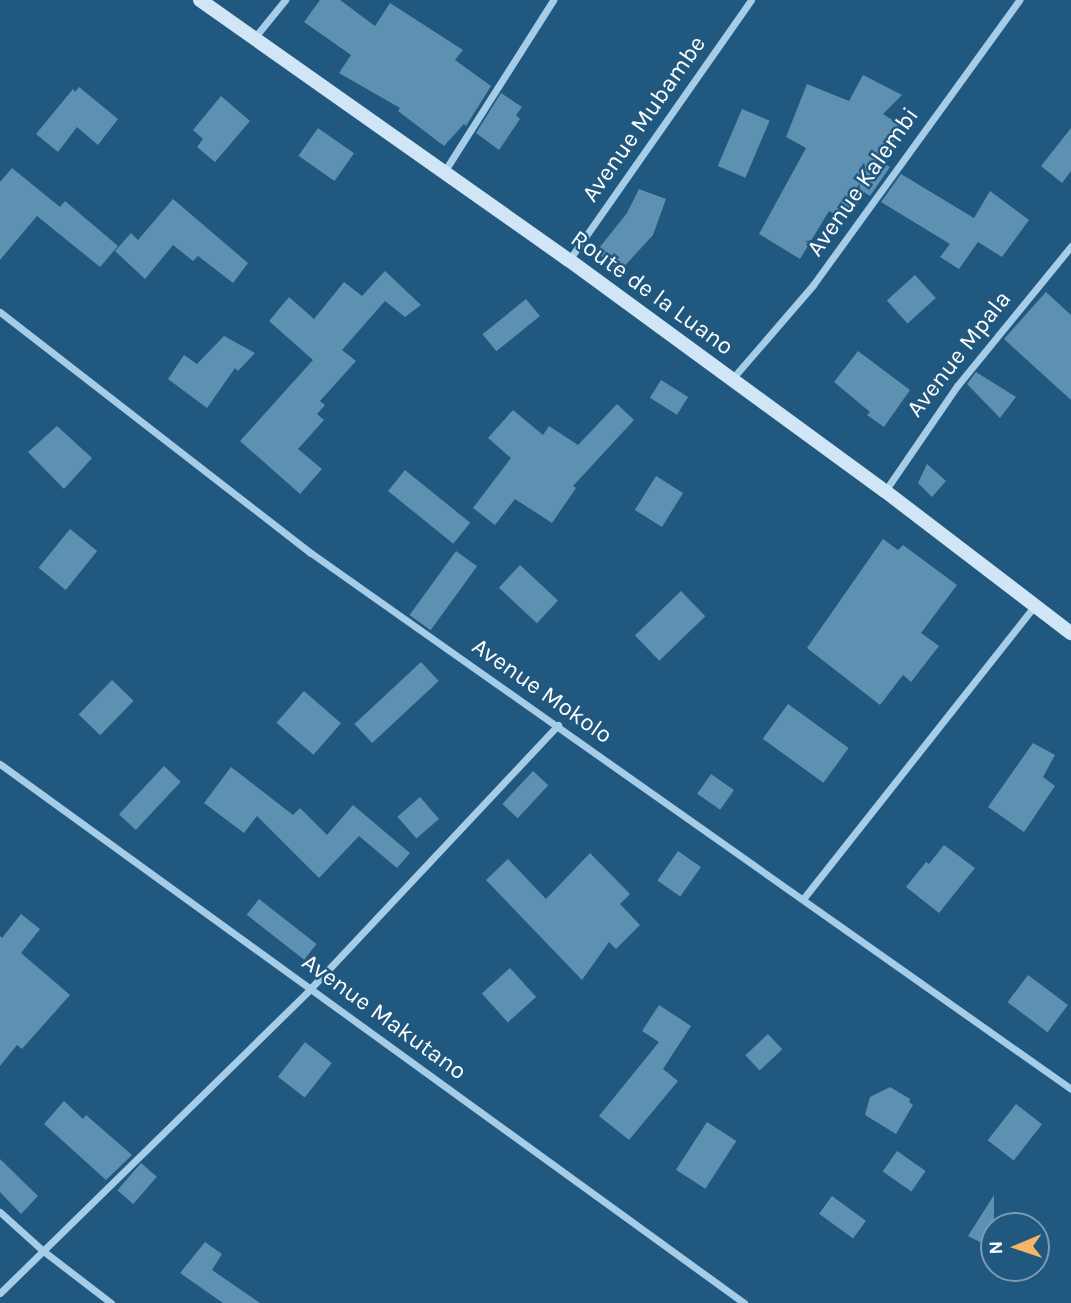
<!DOCTYPE html>
<html>
<head>
<meta charset="utf-8">
<style>
	body { margin:0 }
	#map { position:relative; width:1071px; height:1303px; overflow:hidden; background:#21587f; font-family:Karla,sans-serif }
	div>[style] { position:absolute }
	[style*='--x'] { left:calc(var(--x)*1px); top:calc(var(--y)*1px); width:calc(var(--w)*1px); rotate:calc(var(--a)*1deg) }
	.building>* { inset:0; background:#5e90b2; transform-origin:0 0 }
	.street>* { height:7px; margin:-3.5px; padding:0 3.5px; transform-origin:3.5px; border-radius:3.5px; background:#a6cde7 }
	.secondary>* { height:14px; margin:-7px; padding:0 7px; transform-origin:7px; border-radius:7px; background:#d0e6f6 }
	span { translate:-50% -50%; white-space:nowrap; text-align:center; line-height:1.15; -webkit-text-stroke:5px #21587f; paint-order:stroke }
	.street-label { font-size:24px; color:#fff }
	.north { position:absolute; left:980px; top:1212px; width:70px; height:70px; box-sizing:border-box; background:#21587f; border:2px solid #7a9bb2; border-radius:50%; rotate:268deg; font-size:19px; font-weight:700; line-height:28px; text-align:center; color:#fff }
	.north::after { content:''; display:block; margin:auto; width:24px; height:32px; background:#f3b668; clip-path:polygon(50% 0,100% 100%,50% 72%,0 100%) }
</style>
</head>
<body>
<div id="map">
	<div class="building">
		<div style="clip-path:polygon(320px 0,340px 0,375px 26px,390px 3px,463px 50px,455px 60px,491px 86px,466px 126px,464px 124px,444px 146px,398px 111px,400px 108px,339px 73px,351px 55px,304px 22px)"></div>
		<div style="clip-path:polygon(863px 75px,902px 95px,883px 114px,903px 127px,881px 162px,890px 167px,870px 196px,864px 192px,857px 205px,854px 203px,842px 218px,829px 211px,800px 259px,759px 234px,806px 148px,786px 137px,807px 84px,849px 101px)"></div>
		<div style="clip-path:polygon(79px 87px,118px 119px,98px 145px,77px 127px,58px 152px,36px 134px,73px 89px,75px 92px)"></div>
		<div style="clip-path:polygon(501px 93px,522px 107px,516px 115px,520px 119px,499px 150px,476px 133px)"></div>
		<div style="clip-path:polygon(221px 96px,250px 121px,215px 162px,197px 147px,203px 139px,193px 130px)"></div>
		<div style="left:742px;top:109px;width:30px;height:62px;rotate:23deg"></div>
		<div style="left:318px;top:128px;width:44px;height:34px;rotate:35deg"></div>
		<div style="clip-path:polygon(1071px 128px,1071px 171px,1062px 183px,1041px 166px)"></div>
		<div style="clip-path:polygon(12px 168px,60px 207px,65px 201px,118px 246px,100px 267px,37px 216px,0 260px,0 182px)"></div>
		<div style="clip-path:polygon(901px 174px,974px 218px,990px 191px,1029px 220px,1002px 257px,978px 242px,959px 269px,940px 257px,950px 244px,881px 202px)"></div>
		<div style="clip-path:polygon(639px 189px,666px 199px,653px 235px,620px 271px,596px 252px,627px 213px)"></div>
		<div style="clip-path:polygon(173px 199px,248px 263px,233px 283px,198px 256px,193px 261px,173px 245px,145px 279px,115px 251px,131px 233px,138px 240px)"></div>
		<div style="clip-path:polygon(385px 271px,421px 305px,405px 317px,385px 301px,342px 350px,356px 361px,320px 401px,325px 405px,317px 414px,324px 420px,298px 449px,322px 469px,300px 494px,240px 441px,313px 360px,269px 321px,289px 297px,314px 319px,344px 282px,362px 296px)"></div>
		<div style="left:915px;top:275px;width:31px;height:38px;rotate:48deg"></div>
		<div style="clip-path:polygon(1046px 292px,1071px 315px,1071px 400px,1004px 339px)"></div>
		<div style="left:526px;top:299px;width:22px;height:56px;rotate:51deg"></div>
		<div style="clip-path:polygon(224px 336px,255px 353px,238px 371px,235px 368px,207px 408px,168px 379px,184px 355px,197px 364px)"></div>
		<div style="clip-path:polygon(858px 351px,910px 390px,884px 427px,867px 415px,870px 412px,834px 382px)"></div>
		<div style="clip-path:polygon(976px 372px,1016px 397px,1000px 418px,967px 384px)"></div>
		<div style="left:661px;top:380px;width:32px;height:21px;rotate:32deg"></div>
		<div style="clip-path:polygon(617px 404px,634px 420px,573px 486px,576px 488px,552px 523px,515px 499px,495px 525px,473px 508px,511px 458px,488px 438px,513px 410px,543px 435px,549px 426px,578px 445px)"></div>
		<div style="clip-path:polygon(57px 426px,92px 458px,64px 489px,28px 452px)"></div>
		<div style="clip-path:polygon(927px 464px,946px 481px,932px 497px,918px 483px)"></div>
		<div style="left:405px;top:470px;width:84px;height:27px;rotate:39deg"></div>
		<div style="left:656px;top:476px;width:32px;height:40px;rotate:32deg"></div>
		<div style="left:70px;top:529px;width:35px;height:50px;rotate:39deg"></div>
		<div style="clip-path:polygon(883px 539px,898px 550px,903px 545px,957px 585px,921px 633px,939px 646px,911px 682px,903px 675px,880px 705px,807px 648px)"></div>
		<div style="left:456px;top:551px;width:26px;height:79px;rotate:36deg"></div>
		<div style="left:520px;top:565px;width:52px;height:31px;rotate:43deg"></div>
		<div style="left:681px;top:591px;width:35px;height:64px;rotate:46deg"></div>
		<div style="left:421px;top:662px;width:26px;height:91px;rotate:47deg"></div>
		<div style="left:112px;top:680px;width:30px;height:48px;rotate:44deg"></div>
		<div style="left:304px;top:691px;width:49px;height:42px;rotate:41deg"></div>
		<div style="left:788px;top:704px;width:75px;height:43px;rotate:36deg"></div>
		<div style="clip-path:polygon(1033px 743px,1055px 755px,1043px 777px,1055px 786px,1024px 832px,988px 807px)"></div>
		<div style="left:164px;top:766px;width:23px;height:66px;rotate:43deg"></div>
		<div style="clip-path:polygon(231px 767px,293px 815px,300px 808px,327px 835px,353px 805px,410px 853px,397px 868px,359px 836px,319px 878px,257px 816px,244px 833px,204px 803px)"></div>
		<div style="left:533px;top:771px;width:21px;height:45px;rotate:43deg"></div>
		<div style="left:711px;top:774px;width:28px;height:24px;rotate:35deg"></div>
		<div style="left:420px;top:797px;width:29px;height:30px;rotate:49deg"></div>
		<div style="clip-path:polygon(944px 845px,975px 868px,939px 913px,906px 887px,926px 862px,929px 864px)"></div>
		<div style="left:678px;top:851px;width:28px;height:36px;rotate:35deg"></div>
		<div style="clip-path:polygon(590px 853px,630px 894px,620px 904px,640px 925px,616px 949px,609px 942px,582px 980px,486px 880px,508px 859px,546px 899px)"></div>
		<div style="left:259px;top:899px;width:73px;height:20px;rotate:38deg"></div>
		<div style="clip-path:polygon(21px 914px,40px 929px,21px 953px,70px 995px,22px 1049px,17px 1045px,0 1066px,0 936px,2px 938px)"></div>
		<div style="left:510px;top:968px;width:39px;height:38px;rotate:48deg"></div>
		<div style="left:1028px;top:975px;width:50px;height:34px;rotate:37deg"></div>
		<div style="clip-path:polygon(659px 1005px,691px 1026px,663px 1069px,678px 1081px,629px 1140px,599px 1116px,659px 1042px,642px 1031px)"></div>
		<div style="left:768px;top:1034px;width:21px;height:31px;rotate:47deg"></div>
		<div style="left:305px;top:1042px;width:34px;height:44px;rotate:38deg"></div>
		<div style="clip-path:polygon(890px 1087px,910px 1099px,909px 1102px,913px 1105px,896px 1134px,865px 1115px,870px 1097px)"></div>
		<div style="clip-path:polygon(64px 1101px,83px 1119px,86px 1115px,132px 1155px,106px 1180px,44px 1124px)"></div>
		<div style="left:1016px;top:1104px;width:33px;height:46px;rotate:38deg"></div>
		<div style="left:707px;top:1122px;width:35px;height:57px;rotate:33deg"></div>
		<div style="left:897px;top:1151px;width:35px;height:25px;rotate:35deg"></div>
		<div style="clip-path:polygon(0 1159px,38px 1196px,21px 1214px,0 1192px)"></div>
		<div style="left:141px;top:1163px;width:21px;height:36px;rotate:41deg"></div>
		<div style="clip-path:polygon(994px 1195px,994px 1249px,968px 1236px)"></div>
		<div style="left:832px;top:1196px;width:42px;height:22px;rotate:36deg"></div>
		<div style="clip-path:polygon(205px 1242px,222px 1254px,212px 1270px,260px 1303px,223px 1303px,180px 1273px)"></div>
	</div>
	<div class="street">
		<div style="--x:255;--y:37;--w:48;--a:-51"></div>
		<div style="--x:444;--y:172;--w:204;--a:-57.6"></div>
		<div style="--x:569;--y:260;--w:317;--a:-55"></div>
		<div style="--x:0;--y:312;--w:393;--a:37.8"></div>
		<div style="--x:311;--y:553;--w:930;--a:35.19"></div>
		<div style="--x:732;--y:379;--w:124;--a:-49.2"></div>
		<div style="--x:813;--y:285;--w:352;--a:-54.1"></div>
		<div style="--x:885;--y:491;--w:127;--a:-55.6"></div>
		<div style="--x:957;--y:386;--w:181;--a:-50.8"></div>
		<div style="--x:0;--y:764;--w:919;--a:35.92"></div>
		<div style="--x:803;--y:899;--w:375;--a:-51.7"></div>
		<div style="--x:0;--y:1212;--w:57;--a:42.1"></div>
		<div style="--x:42;--y:1250;--w:87;--a:37.5"></div>
		<div style="--x:0;--y:1293;--w:436;--a:-44.4"></div>
		<div style="--x:311;--y:988;--w:361;--a:-46.8"></div>
	</div>
	<div class="secondary">
		<div style="--x:200;--y:0;--w:451;--a:35.2"></div>
		<div style="--x:569;--y:260;--w:391;--a:36.2"></div>
		<div style="--x:885;--y:491;--w:234;--a:37.4"></div>
	</div>
	<div class="street-label">
		<span style="left:644px;top:119px;rotate:-55deg">Avenue Mubambe</span>
		<span style="left:863px;top:182px;rotate:-55deg">Avenue Kalembi</span>
		<span style="left:652px;top:293px;rotate:36deg">Route de la Luano</span>
		<span style="left:959px;top:354px;rotate:-52deg">Avenue Mpala</span>
		<span style="left:542px;top:691px;rotate:35deg">Avenue Mokolo</span>
		<span style="left:384px;top:1017px;rotate:36deg">Avenue Makutano</span>
	</div>
	<div class="north">N</div>
</div>
</body>
</html>
